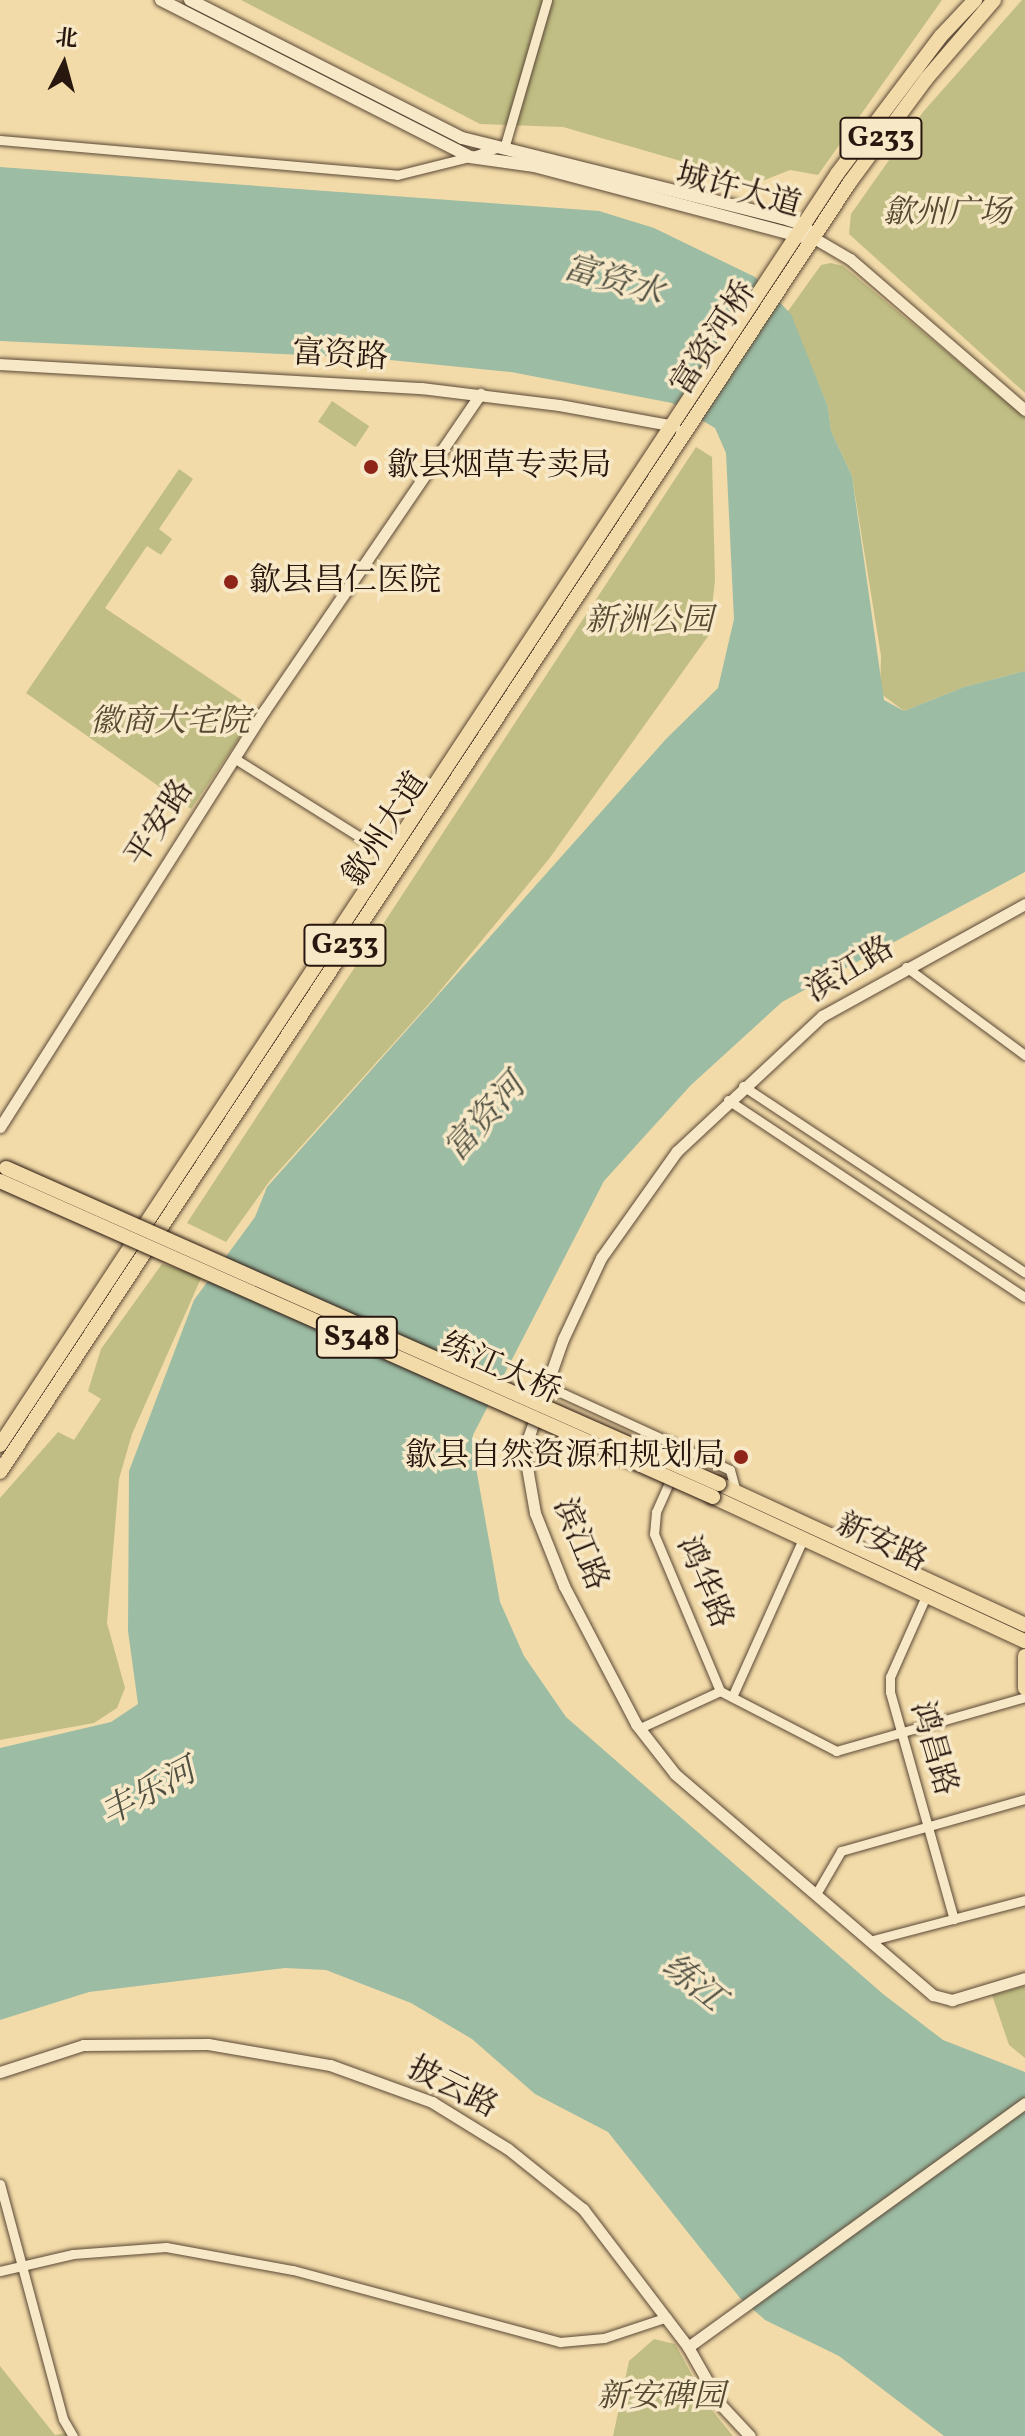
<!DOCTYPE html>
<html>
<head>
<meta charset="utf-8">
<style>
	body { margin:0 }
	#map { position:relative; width:1025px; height:2436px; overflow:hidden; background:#f3dba9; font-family:Vollkorn,"Noto Serif SC",serif }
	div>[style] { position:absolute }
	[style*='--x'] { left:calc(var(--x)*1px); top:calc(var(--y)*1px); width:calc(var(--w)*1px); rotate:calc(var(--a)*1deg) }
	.green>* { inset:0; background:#c0be84; transform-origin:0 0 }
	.water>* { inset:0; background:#9cbca4 }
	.roads { filter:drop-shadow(0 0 2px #5b4836) drop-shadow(0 0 2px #5b4836) }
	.minor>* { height:9px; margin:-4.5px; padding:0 4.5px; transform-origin:4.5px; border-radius:4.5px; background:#f7e8c7 }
	.tertiary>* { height:11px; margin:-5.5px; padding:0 5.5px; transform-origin:5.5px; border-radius:5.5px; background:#f7e8c7 }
	.secondary>* { height:12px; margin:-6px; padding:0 6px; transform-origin:6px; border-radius:6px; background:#f7e8c7 }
	.primary>* { height:14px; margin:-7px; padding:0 7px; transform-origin:7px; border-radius:7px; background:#f3dba9 }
	.trunk>* { height:14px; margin:-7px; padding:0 7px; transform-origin:7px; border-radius:7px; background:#f3dba9 }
	.bridges { filter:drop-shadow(0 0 2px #28170f) drop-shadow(0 0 2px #28170f) }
	.primary-bridge>* { height:14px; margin:-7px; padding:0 7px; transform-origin:7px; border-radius:7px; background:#f3dba9 }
	.dots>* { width:22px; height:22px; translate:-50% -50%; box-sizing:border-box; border:4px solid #f7e8c7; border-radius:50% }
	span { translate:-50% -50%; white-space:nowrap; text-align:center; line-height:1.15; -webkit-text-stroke:7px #f7e8c7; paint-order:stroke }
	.shield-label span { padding:2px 6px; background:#f7e8c7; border:2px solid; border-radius:6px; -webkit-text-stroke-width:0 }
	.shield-label { font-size:30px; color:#28170f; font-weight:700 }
	.street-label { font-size:32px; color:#28170f }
	.park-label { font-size:32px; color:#564932; font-style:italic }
	.poi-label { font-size:32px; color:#28170f }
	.left { translate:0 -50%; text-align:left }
	.right { translate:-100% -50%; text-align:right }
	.water-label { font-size:34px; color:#515143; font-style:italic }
	.north { position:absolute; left:24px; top:24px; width:80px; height:80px; -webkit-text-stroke:6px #f7e8c7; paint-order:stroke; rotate:6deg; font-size:22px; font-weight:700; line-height:32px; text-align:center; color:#28170f }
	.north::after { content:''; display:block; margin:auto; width:28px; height:36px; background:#28170f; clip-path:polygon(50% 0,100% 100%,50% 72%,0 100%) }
</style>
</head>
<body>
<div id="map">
	<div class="green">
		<div style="clip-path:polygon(241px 0,942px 0,818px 175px,790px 170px,757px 183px,563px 127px,480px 124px)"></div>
		<div style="clip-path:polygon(1022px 0,1025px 0,1025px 393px,849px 234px,851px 214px,923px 112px)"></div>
		<div style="clip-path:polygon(831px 263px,843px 266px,1025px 417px,1025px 671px,964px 687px,904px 711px,880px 693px,881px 656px,852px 476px,831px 431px,828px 407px,788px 311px,821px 265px)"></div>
		<div style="left:332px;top:401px;width:45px;height:25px;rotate:34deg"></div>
		<div style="clip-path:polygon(696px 447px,712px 457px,715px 580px,709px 635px,549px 859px,435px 997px,269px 1182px,226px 1242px,187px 1223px)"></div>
		<div style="clip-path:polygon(179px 469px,193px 479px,159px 529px,172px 539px,161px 555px,147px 546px,105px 608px,258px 711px,191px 809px,26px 693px)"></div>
		<div style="clip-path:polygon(162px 1264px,202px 1276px,132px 1434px,119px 1479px,107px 1623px,125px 1688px,117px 1708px,94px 1723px,0 1740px,0 1498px,58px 1432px,74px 1440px,101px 1399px,88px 1391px,101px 1349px)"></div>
		<div style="clip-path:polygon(1025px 1986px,1025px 2058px,1009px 2045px,992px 1995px)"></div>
		<div style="clip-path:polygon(654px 2339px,675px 2344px,710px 2408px,733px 2436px,613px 2436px,629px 2361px)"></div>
		<div style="clip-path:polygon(0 2366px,55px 2435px,76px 2431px,75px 2436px,0 2436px)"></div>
	</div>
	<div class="water">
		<div style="clip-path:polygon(0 167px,599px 211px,654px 228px,755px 277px,791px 314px,828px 407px,831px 431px,852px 476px,884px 700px,904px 711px,964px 687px,1025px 671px,1025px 872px,782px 1002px,691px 1085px,604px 1181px,473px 1435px,473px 1451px,500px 1602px,524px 1656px,566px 1717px,883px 1994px,943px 2040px,1025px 2072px,1025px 2436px,944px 2436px,839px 2356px,765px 2320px,740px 2298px,608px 2132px,535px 2094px,472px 2039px,411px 2003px,326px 1970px,285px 1968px,89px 1992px,0 2020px,0 1748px,111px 1722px,138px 1704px,128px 1631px,129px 1471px,194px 1300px,255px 1217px,267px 1187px,666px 739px,718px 688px,734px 619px,726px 453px,715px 428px,672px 403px,511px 372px,370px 358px,0 341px)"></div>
	</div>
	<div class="roads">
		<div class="minor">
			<div style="--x:0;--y:140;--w:399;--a:5"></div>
			<div style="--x:397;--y:175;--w:75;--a:-13.9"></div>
			<div style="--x:470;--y:157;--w:37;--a:-19"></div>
			<div style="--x:505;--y:145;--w:151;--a:-73.8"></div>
			<div style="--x:234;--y:758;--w:181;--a:32.1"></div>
			<div style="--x:906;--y:967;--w:148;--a:36.5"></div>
			<div style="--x:743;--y:1086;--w:338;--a:33.5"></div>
			<div style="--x:728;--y:1100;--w:356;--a:33.6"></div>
			<div style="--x:549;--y:1387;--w:199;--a:24.6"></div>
			<div style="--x:730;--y:1470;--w:23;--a:75"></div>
			<div style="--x:684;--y:1449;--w:69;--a:114"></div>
			<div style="--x:656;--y:1512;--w:22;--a:95"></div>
			<div style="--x:654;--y:1534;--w:170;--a:67.2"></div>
			<div style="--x:926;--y:1596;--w:89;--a:114"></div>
			<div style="--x:890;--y:1677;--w:15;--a:90"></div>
			<div style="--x:890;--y:1692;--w:236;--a:74.3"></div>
			<div style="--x:720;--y:1691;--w:131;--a:27.3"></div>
			<div style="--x:836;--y:1751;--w:197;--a:-15.9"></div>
			<div style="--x:732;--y:1697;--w:173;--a:-65.8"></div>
			<div style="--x:640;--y:1728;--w:88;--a:-24.8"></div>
			<div style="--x:816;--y:1894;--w:50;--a:-59.8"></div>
			<div style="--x:841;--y:1851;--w:191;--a:-15.8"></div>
			<div style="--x:869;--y:1941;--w:161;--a:-14.7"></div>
			<div style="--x:0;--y:2184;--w:243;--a:75"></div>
			<div style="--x:63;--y:2419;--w:20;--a:60"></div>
			<div style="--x:0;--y:2271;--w:75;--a:-13.1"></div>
			<div style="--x:73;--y:2254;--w:93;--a:-4.3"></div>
			<div style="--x:166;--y:2247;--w:129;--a:10.3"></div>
			<div style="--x:293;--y:2270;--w:277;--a:15.1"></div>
			<div style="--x:560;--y:2342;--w:44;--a:-5.2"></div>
			<div style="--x:604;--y:2338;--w:66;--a:-18.4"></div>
		</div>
		<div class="tertiary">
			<div style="--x:814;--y:238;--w:42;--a:30.3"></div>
			<div style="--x:850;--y:259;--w:231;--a:40.8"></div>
			<div style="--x:0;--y:364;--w:422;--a:3.3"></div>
			<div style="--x:421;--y:388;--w:139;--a:7"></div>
			<div style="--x:559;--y:405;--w:117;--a:10.3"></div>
			<div style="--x:1025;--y:904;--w:232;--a:151.1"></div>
			<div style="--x:822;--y:1016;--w:198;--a:137"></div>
			<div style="--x:677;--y:1151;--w:131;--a:125.4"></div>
			<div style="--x:601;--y:1258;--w:89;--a:115.1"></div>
			<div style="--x:563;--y:1339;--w:118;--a:109.4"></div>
			<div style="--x:524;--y:1450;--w:64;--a:80.1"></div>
			<div style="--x:535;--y:1513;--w:79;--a:68.3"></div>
			<div style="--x:564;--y:1586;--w:156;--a:62.4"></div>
			<div style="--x:636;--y:1724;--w:63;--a:52"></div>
			<div style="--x:675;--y:1774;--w:340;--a:40.6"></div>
			<div style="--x:933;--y:1995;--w:20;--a:15"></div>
			<div style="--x:952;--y:2000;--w:76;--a:-16.8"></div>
			<div style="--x:0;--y:1127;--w:493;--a:-57.6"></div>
			<div style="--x:264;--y:711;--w:384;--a:-55.7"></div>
			<div style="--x:0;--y:2072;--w:87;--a:-18"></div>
			<div style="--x:83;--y:2045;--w:125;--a:-0.5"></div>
			<div style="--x:208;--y:2044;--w:124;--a:9.8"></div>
			<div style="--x:330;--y:2065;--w:109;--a:19.9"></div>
			<div style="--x:432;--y:2102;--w:89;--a:31.7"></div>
			<div style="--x:508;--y:2149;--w:96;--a:38.7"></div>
			<div style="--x:583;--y:2209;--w:173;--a:52.7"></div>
			<div style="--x:688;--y:2347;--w:67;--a:60.4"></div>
			<div style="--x:721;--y:2405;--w:42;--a:46.9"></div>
			<div style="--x:688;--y:2347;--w:416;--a:-35.9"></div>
		</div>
		<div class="secondary">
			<div style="--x:161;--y:0;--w:347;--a:26.9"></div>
			<div style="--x:470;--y:157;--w:65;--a:8"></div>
			<div style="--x:534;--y:166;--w:277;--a:14.8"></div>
			<div style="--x:190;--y:0;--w:305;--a:26.9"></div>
			<div style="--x:462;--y:138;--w:331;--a:14"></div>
			<div style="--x:783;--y:218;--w:22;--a:18"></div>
			<div style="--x:804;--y:225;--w:16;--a:52"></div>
		</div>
		<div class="primary">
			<div style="--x:719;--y:1484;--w:337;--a:24.7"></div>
			<div style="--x:713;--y:1497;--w:344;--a:24.8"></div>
			<div style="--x:1025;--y:1656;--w:32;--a:90"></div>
		</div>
		<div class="trunk">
			<div style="--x:0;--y:1445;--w:1522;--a:-56.63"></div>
			<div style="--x:837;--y:174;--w:173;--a:-53"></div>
			<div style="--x:941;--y:36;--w:50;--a:-46.6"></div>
			<div style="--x:0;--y:1472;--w:1545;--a:-56.62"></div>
			<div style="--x:850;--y:182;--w:129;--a:-53.5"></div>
			<div style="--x:927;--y:78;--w:103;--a:-49.3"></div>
		</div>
	</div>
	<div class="bridges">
		<div class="primary-bridge">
			<div style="--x:6;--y:1168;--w:780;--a:23.9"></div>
			<div style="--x:0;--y:1181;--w:780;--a:23.9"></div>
		</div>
	</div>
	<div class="dots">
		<div style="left:371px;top:467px;background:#8f2418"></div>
		<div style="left:231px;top:582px;background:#8f2418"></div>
		<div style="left:741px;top:1457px;background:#8f2418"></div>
	</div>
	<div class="shield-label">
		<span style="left:881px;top:138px">G233</span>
		<span style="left:345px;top:945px">G233</span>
		<span style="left:357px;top:1337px">S348</span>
	</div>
	<div class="street-label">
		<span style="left:738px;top:192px;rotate:15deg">城许大道</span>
		<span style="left:715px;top:339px;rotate:-57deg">富资河桥</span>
		<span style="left:340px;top:357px;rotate:3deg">富资路</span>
		<span style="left:161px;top:824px;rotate:-57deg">平安路</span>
		<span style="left:387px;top:830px;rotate:-57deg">歙州大道</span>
		<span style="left:851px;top:971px;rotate:-31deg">滨江路</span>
		<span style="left:500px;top:1370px;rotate:24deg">练江大桥</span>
		<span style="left:881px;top:1544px;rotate:25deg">新安路</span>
		<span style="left:579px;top:1545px;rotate:68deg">滨江路</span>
		<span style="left:703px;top:1583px;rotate:67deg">鸿华路</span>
		<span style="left:932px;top:1749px;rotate:74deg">鸿昌路</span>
		<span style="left:452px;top:2089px;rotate:27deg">披云路</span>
	</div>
	<div class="park-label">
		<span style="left:947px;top:214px">歙州广场</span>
		<span style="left:649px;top:622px">新洲公园</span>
		<span style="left:170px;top:723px">徽商大宅院</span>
		<span style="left:661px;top:2398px">新安碑园</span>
	</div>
	<div class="poi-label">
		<span class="left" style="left:387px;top:467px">歙县烟草专卖局</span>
		<span class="left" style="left:249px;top:582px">歙县昌仁医院</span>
		<span class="right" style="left:725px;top:1457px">歙县自然资源和规划局</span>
	</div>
	<div class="water-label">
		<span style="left:613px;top:282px;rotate:16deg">富资水</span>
		<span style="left:486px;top:1119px;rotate:-48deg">富资河</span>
		<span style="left:149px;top:1794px;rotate:-28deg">丰乐河</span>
		<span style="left:692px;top:1984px;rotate:39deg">练江</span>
	</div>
	<div class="north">北</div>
</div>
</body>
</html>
